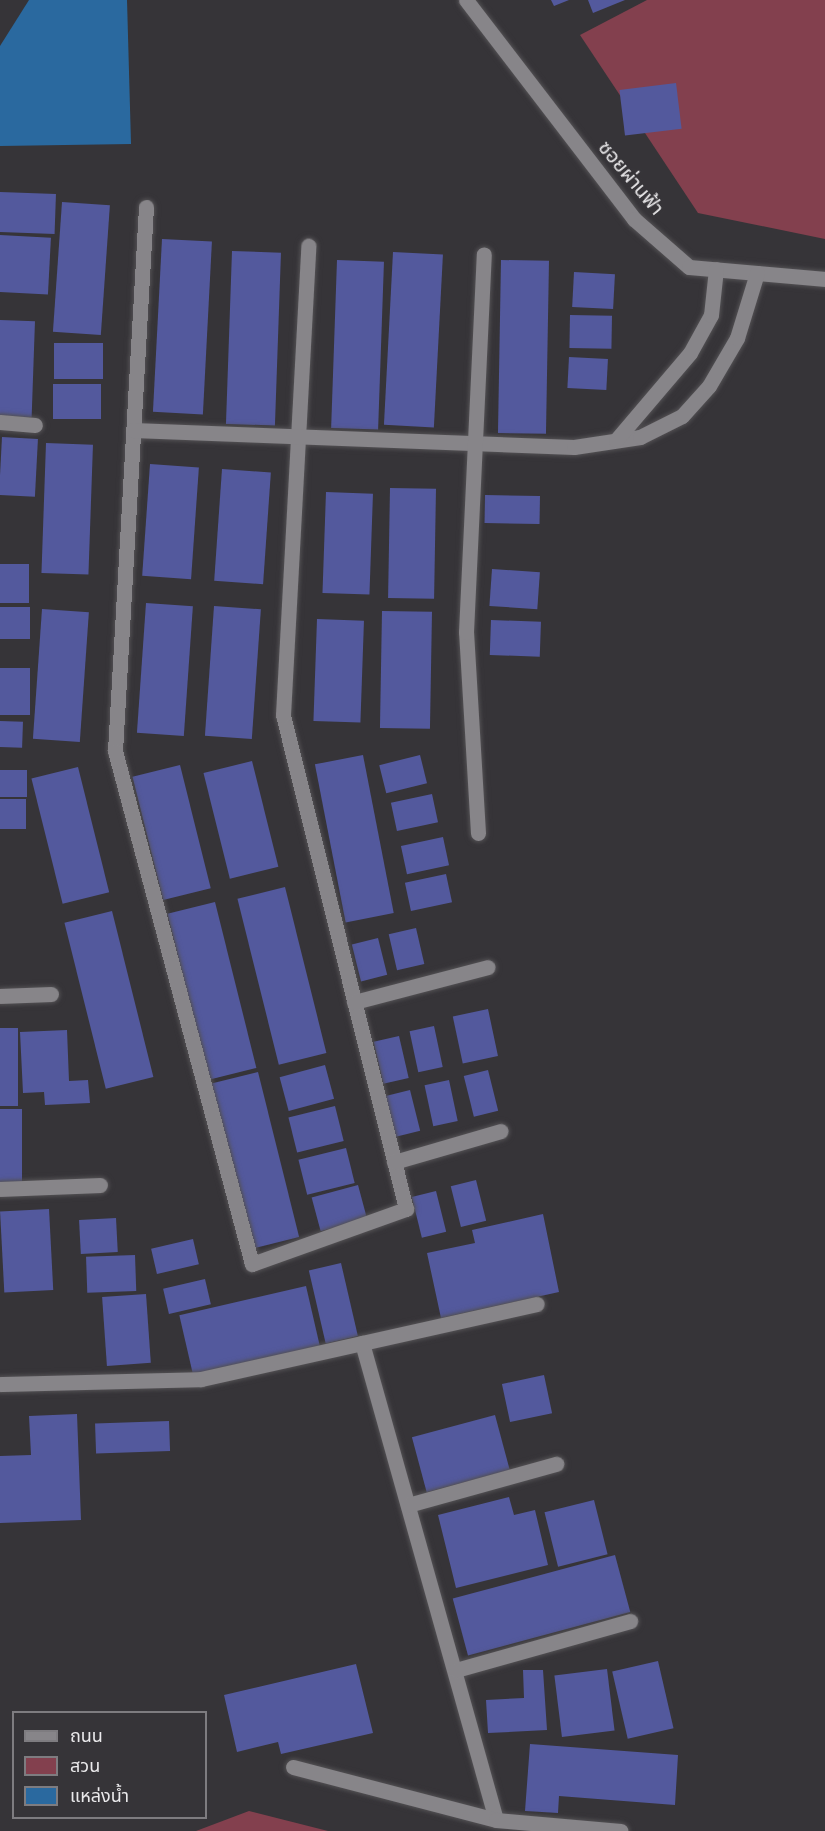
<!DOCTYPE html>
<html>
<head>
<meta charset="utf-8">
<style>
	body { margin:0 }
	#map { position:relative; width:825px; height:1831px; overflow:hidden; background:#363438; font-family:"Zilla Slab","Noto Sans Thai",serif }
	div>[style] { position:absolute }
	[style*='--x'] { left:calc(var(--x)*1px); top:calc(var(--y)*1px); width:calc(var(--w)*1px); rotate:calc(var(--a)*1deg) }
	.green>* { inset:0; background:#83404e }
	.water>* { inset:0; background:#2a699f }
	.building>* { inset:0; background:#53599d; transform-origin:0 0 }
	.roads { filter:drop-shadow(0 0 2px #535154) drop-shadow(0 0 2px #535154) }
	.minor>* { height:15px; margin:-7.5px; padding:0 7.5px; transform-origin:7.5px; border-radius:7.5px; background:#878589 }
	span { translate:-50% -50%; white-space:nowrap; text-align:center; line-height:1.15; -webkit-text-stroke:4.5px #363438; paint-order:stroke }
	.street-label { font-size:20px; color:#eae9eb }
	.legend { position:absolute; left:12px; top:1711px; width:195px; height:108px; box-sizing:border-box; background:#363438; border:2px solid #7e7c80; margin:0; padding:8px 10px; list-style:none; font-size:18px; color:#eae9eb }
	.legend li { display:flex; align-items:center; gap:12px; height:30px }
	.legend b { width:30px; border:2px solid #7e7c80 }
</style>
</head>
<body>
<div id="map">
	<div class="green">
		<div style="clip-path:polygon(647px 0,825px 0,825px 239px,698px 213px,580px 35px)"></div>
		<div style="clip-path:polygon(249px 1811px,328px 1831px,196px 1831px)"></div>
	</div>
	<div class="water">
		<div style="clip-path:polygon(29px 0,127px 0,131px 144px,0 146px,0 46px)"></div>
	</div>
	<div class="building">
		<div style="clip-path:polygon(551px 0,569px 0,554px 6px)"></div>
		<div style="clip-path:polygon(588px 0,625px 0,593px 13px)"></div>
		<div style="left:676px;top:83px;width:46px;height:57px;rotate:83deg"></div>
		<div style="left:0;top:192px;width:56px;height:40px;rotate:2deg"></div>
		<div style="left:62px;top:202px;width:48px;height:130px;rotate:4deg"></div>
		<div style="left:0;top:235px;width:51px;height:57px;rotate:3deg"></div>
		<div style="left:162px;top:239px;width:50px;height:173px;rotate:3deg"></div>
		<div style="left:232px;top:251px;width:49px;height:173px;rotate:2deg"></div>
		<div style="left:393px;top:252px;width:50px;height:173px;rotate:3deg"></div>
		<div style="left:337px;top:260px;width:47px;height:168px;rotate:2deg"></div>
		<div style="left:501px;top:260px;width:48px;height:173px;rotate:1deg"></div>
		<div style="left:574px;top:272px;width:41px;height:35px;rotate:3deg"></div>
		<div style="left:570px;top:315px;width:42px;height:33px;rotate:1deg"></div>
		<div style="left:0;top:320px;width:35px;height:96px;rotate:2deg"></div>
		<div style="left:54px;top:343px;width:49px;height:36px"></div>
		<div style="left:569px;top:357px;width:39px;height:31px;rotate:3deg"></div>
		<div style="left:53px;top:384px;width:48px;height:35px"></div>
		<div style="left:2px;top:437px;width:36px;height:58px;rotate:3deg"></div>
		<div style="left:46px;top:443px;width:47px;height:130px;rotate:2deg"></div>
		<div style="left:150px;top:464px;width:49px;height:112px;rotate:4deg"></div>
		<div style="left:222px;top:469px;width:49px;height:112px;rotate:4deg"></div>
		<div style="left:390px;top:488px;width:46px;height:110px;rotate:1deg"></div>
		<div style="left:326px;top:492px;width:47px;height:101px;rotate:2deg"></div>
		<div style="left:485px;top:495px;width:55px;height:28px;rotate:1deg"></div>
		<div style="left:0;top:564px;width:29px;height:39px"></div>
		<div style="left:492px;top:569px;width:48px;height:37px;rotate:4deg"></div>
		<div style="left:146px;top:603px;width:47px;height:130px;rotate:4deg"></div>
		<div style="left:214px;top:606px;width:47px;height:130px;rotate:4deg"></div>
		<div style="left:0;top:607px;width:30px;height:32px"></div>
		<div style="left:42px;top:609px;width:47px;height:130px;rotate:4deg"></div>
		<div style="left:382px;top:611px;width:50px;height:117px;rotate:1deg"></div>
		<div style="left:317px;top:619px;width:47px;height:102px;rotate:2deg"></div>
		<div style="left:491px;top:620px;width:50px;height:35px;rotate:2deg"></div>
		<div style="left:0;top:668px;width:30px;height:47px"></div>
		<div style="left:0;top:721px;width:23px;height:26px;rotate:2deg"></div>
		<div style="left:363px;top:755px;width:161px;height:49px;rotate:79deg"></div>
		<div style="left:420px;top:755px;width:29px;height:42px;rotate:76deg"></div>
		<div style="left:252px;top:761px;width:109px;height:50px;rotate:76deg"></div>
		<div style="left:180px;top:765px;width:127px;height:49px;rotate:76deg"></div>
		<div style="left:78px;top:767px;width:129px;height:48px;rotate:76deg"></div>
		<div style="left:0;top:770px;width:27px;height:27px"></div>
		<div style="left:432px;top:794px;width:29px;height:42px;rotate:78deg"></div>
		<div style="left:0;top:799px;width:26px;height:30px"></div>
		<div style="left:443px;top:837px;width:29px;height:43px;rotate:78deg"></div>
		<div style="left:446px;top:874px;width:29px;height:42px;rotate:78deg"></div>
		<div style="left:285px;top:887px;width:171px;height:49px;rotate:76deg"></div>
		<div style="left:215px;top:902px;width:171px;height:49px;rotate:76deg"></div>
		<div style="left:112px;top:911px;width:171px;height:49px;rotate:76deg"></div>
		<div style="left:416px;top:928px;width:37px;height:28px;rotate:77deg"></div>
		<div style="left:378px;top:938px;width:38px;height:27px;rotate:76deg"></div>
		<div style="left:488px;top:1009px;width:48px;height:36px;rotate:78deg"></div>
		<div style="left:434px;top:1026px;width:42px;height:25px;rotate:78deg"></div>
		<div style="left:0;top:1028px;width:18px;height:78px"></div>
		<div style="clip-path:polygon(67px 1030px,69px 1081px,88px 1080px,90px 1103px,45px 1105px,44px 1092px,23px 1093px,20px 1032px)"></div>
		<div style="left:399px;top:1036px;width:43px;height:26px;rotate:77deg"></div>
		<div style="left:325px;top:1065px;width:35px;height:47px;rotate:75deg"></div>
		<div style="left:488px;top:1070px;width:42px;height:25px;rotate:76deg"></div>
		<div style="left:258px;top:1072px;width:170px;height:49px;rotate:76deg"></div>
		<div style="left:449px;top:1080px;width:42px;height:25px;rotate:78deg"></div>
		<div style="left:410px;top:1090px;width:42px;height:26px;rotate:76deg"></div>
		<div style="left:335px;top:1106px;width:36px;height:48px;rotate:76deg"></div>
		<div style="left:0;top:1109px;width:22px;height:76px"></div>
		<div style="left:346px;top:1148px;width:36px;height:49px;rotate:76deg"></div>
		<div style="left:476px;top:1180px;width:42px;height:26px;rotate:76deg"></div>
		<div style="left:358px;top:1185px;width:35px;height:48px;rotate:75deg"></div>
		<div style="left:436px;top:1191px;width:42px;height:25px;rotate:76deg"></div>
		<div style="left:49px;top:1209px;width:81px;height:49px;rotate:87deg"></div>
		<div style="clip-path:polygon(543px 1214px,559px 1292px,441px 1318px,427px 1253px,475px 1243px,472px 1230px)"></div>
		<div style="left:116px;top:1218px;width:34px;height:37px;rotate:87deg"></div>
		<div style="left:193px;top:1239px;width:26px;height:43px;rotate:77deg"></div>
		<div style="left:135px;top:1255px;width:36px;height:49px;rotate:88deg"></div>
		<div style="left:341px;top:1263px;width:75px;height:33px;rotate:77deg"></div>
		<div style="left:205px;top:1279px;width:26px;height:43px;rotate:77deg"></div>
		<div style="left:306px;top:1286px;width:62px;height:130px;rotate:77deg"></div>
		<div style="left:146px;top:1294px;width:69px;height:44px;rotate:86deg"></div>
		<div style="left:544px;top:1375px;width:39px;height:43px;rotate:78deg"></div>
		<div style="clip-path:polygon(77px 1414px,81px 1520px,0 1523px,0 1456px,31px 1455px,29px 1416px)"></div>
		<div style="left:495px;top:1415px;width:57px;height:86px;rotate:75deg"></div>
		<div style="left:169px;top:1421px;width:30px;height:74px;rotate:88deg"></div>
		<div style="clip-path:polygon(509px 1497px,514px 1515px,535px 1510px,548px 1565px,456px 1588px,438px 1515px)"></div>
		<div style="left:594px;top:1500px;width:56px;height:51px;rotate:76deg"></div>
		<div style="left:615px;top:1555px;width:59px;height:168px;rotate:75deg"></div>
		<div style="left:658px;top:1661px;width:69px;height:47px;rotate:77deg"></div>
		<div style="clip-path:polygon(356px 1664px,373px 1733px,281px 1754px,278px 1742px,237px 1752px,224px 1695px)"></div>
		<div style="left:607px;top:1669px;width:62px;height:53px;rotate:83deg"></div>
		<div style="clip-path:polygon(523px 1670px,543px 1670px,547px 1730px,488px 1733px,486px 1700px,524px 1698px)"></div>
		<div style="clip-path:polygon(530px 1744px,678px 1755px,675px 1805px,559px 1796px,558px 1813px,525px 1811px)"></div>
	</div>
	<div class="roads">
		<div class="minor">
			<div style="--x:466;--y:0;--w:276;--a:52.5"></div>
			<div style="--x:634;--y:219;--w:73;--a:41.1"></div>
			<div style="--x:689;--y:267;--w:137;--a:5"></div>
			<div style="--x:146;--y:207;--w:545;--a:93.26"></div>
			<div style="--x:115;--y:751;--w:531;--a:75.05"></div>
			<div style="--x:252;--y:1264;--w:164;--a:-19.7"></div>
			<div style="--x:406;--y:1209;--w:509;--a:-103.98"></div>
			<div style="--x:283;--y:715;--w:470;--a:-86.9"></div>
			<div style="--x:0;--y:422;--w:35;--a:5"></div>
			<div style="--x:133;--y:430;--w:441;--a:2.2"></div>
			<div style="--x:574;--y:447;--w:67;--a:-8.6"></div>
			<div style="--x:640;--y:437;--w:47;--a:-26.6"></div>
			<div style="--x:682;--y:416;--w:40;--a:-48"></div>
			<div style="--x:709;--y:386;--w:56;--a:-59.7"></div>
			<div style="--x:737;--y:338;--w:68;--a:-72.9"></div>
			<div style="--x:616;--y:440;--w:114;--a:-49.6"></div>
			<div style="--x:690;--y:353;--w:43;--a:-61.1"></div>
			<div style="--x:711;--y:315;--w:46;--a:-83.8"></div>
			<div style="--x:478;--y:833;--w:201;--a:-93.4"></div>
			<div style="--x:466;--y:632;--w:378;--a:-87.3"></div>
			<div style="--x:0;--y:996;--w:51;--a:-2.2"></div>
			<div style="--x:354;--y:1002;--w:138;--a:-14.6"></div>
			<div style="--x:394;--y:1162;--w:111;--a:-16.2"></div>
			<div style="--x:0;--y:1189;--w:100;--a:-2.3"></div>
			<div style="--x:362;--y:1343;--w:495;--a:74.3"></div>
			<div style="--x:0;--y:1384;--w:201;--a:-1.4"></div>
			<div style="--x:201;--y:1379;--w:344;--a:-12.6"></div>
			<div style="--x:408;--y:1505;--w:154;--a:-15.5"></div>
			<div style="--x:456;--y:1670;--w:181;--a:-15.7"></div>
			<div style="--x:293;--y:1767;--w:210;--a:14.6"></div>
			<div style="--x:496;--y:1820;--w:125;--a:5"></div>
		</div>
	</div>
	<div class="street-label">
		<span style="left:631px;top:178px;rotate:50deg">ซอยผ่านฟ้า</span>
	</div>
	<ul class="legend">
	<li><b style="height:8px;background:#878589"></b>ถนน</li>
	<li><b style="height:16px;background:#83404e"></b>สวน</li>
	<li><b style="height:16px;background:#2a699f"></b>แหล่งน้ำ</li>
	</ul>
</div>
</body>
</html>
